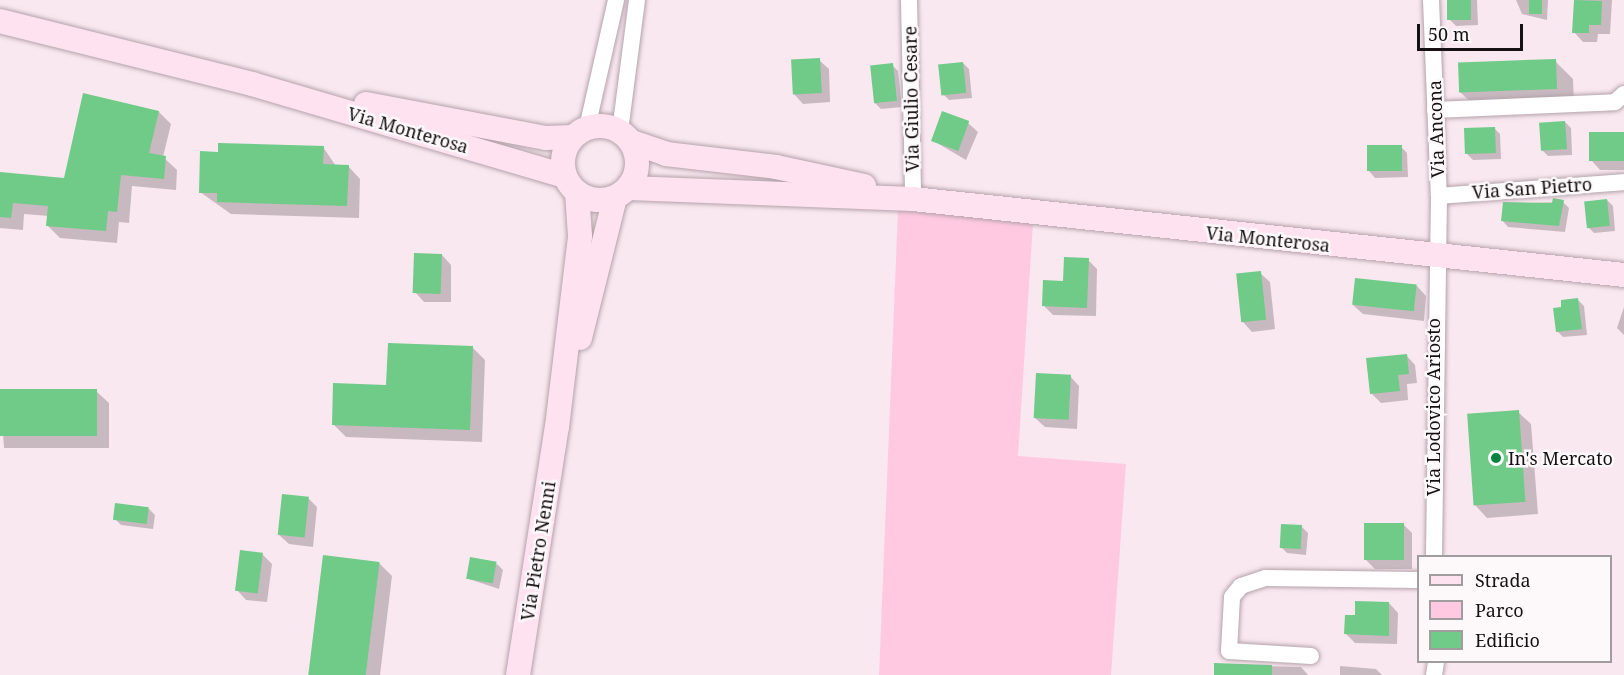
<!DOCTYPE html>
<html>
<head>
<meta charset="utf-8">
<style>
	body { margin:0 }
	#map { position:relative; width:1624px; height:675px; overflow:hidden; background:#fae8f0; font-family:"Noto Serif",serif }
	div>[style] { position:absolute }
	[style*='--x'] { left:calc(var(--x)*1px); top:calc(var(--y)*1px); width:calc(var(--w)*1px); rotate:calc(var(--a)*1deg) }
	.green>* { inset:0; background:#ffc9e2 }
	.shadow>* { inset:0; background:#0003 }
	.building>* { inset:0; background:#70ca88; transform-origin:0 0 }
	.roads { filter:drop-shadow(0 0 2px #b4a3aa) drop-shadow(0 0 2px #b4a3aa) }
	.street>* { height:16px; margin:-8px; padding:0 8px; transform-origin:8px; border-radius:8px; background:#fff }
	.secondary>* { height:24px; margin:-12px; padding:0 12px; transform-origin:12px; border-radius:12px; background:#fee2f0 }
	.secondary>.ring { margin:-12px; padding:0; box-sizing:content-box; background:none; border:24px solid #fee2f0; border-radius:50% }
	.dots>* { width:16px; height:16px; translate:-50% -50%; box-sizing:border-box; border:3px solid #fdf9fb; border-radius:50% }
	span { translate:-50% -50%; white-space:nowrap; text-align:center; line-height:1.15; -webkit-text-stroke:5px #fdf9fb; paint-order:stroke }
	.street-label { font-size:18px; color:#161012 }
	.poi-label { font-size:18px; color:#161012 }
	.left { translate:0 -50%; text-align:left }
	.legend { position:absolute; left:1417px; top:555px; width:195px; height:108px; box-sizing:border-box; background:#fdf9fb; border:2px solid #a19c9e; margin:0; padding:8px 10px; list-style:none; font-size:18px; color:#161012 }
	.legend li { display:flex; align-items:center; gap:12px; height:30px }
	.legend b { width:30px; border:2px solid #a19c9e }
	.scale { position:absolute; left:1417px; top:24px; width:106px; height:27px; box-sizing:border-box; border:3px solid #161012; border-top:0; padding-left:8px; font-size:18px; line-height:21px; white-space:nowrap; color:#161012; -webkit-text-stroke:4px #fdf9fb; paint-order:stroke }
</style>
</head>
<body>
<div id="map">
	<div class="green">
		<div style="clip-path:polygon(898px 210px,1033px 223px,1018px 456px,1126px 464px,1111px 675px,879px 675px)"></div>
	</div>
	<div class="shadow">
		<div style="clip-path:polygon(1449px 0,1477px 0,1478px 25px,1456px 26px,1450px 20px)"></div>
		<div style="clip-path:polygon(1516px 0,1548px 0,1547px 20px,1522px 14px)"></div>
		<div style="clip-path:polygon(1575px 0,1612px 0,1610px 34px,1598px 34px,1597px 42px,1583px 42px,1574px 32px)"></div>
		<div style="clip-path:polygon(819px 60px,829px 69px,830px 102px,803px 104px,794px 94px)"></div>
		<div style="clip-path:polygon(1555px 61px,1573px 79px,1574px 107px,1479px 110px,1460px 92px)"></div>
		<div style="clip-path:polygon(963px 63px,969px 69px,972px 98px,949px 100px,943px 94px)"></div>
		<div style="clip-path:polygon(892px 65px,898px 71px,902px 107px,881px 109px,875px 103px)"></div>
		<div style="clip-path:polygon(84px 95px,159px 112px,171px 124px,163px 157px,177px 170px,176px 190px,132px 186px,129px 223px,119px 222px,117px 243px,60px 238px,48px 226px,49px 216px,24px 214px,23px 230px,0 228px,0 174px,65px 180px)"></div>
		<div style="clip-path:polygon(1565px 122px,1571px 128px,1572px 155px,1548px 156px,1542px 150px)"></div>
		<div style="clip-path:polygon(968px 123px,978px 132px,966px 160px,932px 140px)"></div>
		<div style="clip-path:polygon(1494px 128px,1500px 134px,1501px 159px,1473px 160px,1467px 154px)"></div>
		<div style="clip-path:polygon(1624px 134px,1624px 170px,1600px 170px,1591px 160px)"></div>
		<div style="clip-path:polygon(323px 147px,336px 166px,348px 166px,360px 179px,359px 218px,231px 214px,200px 192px)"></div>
		<div style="clip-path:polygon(1401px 147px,1407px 153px,1408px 177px,1375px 178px,1369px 171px)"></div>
		<div style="clip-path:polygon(1607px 200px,1613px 206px,1615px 231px,1594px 233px,1588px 227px)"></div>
		<div style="clip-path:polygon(1563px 202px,1569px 208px,1565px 232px,1508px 227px,1502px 220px,1504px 204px)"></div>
		<div style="clip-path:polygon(442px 255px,451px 265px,451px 302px,424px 302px,415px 292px)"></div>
		<div style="clip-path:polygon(1088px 260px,1097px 269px,1096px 316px,1053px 315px,1043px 305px)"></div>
		<div style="clip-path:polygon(1260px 273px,1270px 282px,1275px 329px,1252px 332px,1243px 322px)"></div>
		<div style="clip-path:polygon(1417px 286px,1426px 296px,1424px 321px,1363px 314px,1353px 305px)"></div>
		<div style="clip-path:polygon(1578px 300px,1584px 306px,1587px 335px,1563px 337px,1557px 331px)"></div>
		<div style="clip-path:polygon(1624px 307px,1624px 335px,1617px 328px)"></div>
		<div style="clip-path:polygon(472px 347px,485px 360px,482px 442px,346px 437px,334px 425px)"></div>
		<div style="clip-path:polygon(1406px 355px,1415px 365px,1417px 383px,1407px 384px,1408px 400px,1381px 403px,1372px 394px)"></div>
		<div style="clip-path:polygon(1070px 376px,1079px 386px,1077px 429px,1045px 427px,1035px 418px)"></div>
		<div style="clip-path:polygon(0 390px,96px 391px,109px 403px,109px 448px,4px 448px)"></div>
		<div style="clip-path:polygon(1518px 412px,1531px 424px,1538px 514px,1487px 518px,1475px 505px)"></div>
		<div style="clip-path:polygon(308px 498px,317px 507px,313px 547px,289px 544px,279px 535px)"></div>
		<div style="clip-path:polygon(117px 505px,149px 509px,155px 515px,153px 529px,121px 525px,115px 519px)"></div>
		<div style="clip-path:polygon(1403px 524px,1412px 533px,1412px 569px,1375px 569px,1365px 559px)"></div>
		<div style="clip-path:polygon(1302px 527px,1308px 533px,1306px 555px,1287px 553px,1281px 547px)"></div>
		<div style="clip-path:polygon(262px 554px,272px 564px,267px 602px,246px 600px,237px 590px)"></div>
		<div style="clip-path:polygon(379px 563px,392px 576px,380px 675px,310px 675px)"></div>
		<div style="clip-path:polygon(497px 564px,503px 570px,499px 589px,466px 578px)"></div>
		<div style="clip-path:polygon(1389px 603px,1398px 613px,1397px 644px,1355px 643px,1346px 634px,1356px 617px)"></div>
		<div style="clip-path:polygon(1216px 665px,1301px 667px,1308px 675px,1215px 675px)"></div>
		<div style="clip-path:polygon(1340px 666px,1376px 669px,1382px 675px,1340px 675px)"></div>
	</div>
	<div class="building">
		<div style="left:1447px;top:0;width:24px;height:20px"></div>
		<div style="left:1529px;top:0;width:13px;height:14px"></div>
		<div style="clip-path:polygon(1574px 0,1602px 1px,1601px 25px,1589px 25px,1589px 33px,1572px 33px)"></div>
		<div style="left:820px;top:58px;width:35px;height:29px;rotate:87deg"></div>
		<div style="left:1556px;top:59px;width:30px;height:98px;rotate:88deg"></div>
		<div style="left:963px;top:62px;width:31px;height:25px;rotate:84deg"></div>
		<div style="left:893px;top:63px;width:38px;height:23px;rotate:84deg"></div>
		<div style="clip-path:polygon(83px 93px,159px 111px,149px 153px,166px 156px,164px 179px,121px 175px,117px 212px,108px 211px,106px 231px,46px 226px,48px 206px,13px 203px,11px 218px,0 217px,0 172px,64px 178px)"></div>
		<div style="left:942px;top:111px;width:29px;height:32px;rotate:20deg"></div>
		<div style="left:1565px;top:121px;width:28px;height:26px;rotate:86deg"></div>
		<div style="left:1495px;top:127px;width:26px;height:31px;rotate:88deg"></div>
		<div style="left:1589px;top:132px;width:35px;height:29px"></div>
		<div style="clip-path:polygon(218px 143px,324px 146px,323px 164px,349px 165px,347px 206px,217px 202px,217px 193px,199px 193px,200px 151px,218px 152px)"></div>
		<div style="left:1402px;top:145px;width:26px;height:35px;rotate:90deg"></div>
		<div style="clip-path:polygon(1553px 198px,1564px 200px,1559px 226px,1501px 221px,1503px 202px,1552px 203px)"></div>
		<div style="left:1607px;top:199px;width:27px;height:23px;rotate:84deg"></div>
		<div style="left:414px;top:253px;width:28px;height:40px;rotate:2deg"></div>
		<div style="clip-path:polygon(1064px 257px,1089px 258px,1087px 308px,1042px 306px,1043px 280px,1063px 281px)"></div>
		<div style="left:1261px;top:271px;width:49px;height:25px;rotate:84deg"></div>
		<div style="left:1355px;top:278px;width:62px;height:27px;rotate:6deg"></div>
		<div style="clip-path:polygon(1578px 298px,1582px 329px,1556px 332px,1553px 308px,1561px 307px,1561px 300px)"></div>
		<div style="clip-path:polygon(388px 343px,473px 346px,470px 430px,332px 425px,333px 383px,386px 385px)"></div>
		<div style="clip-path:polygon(1407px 354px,1409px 374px,1398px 375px,1400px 391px,1370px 394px,1366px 358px)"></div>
		<div style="left:1036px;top:373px;width:35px;height:45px;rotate:3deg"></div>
		<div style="left:0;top:389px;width:97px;height:47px"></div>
		<div style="left:1519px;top:410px;width:92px;height:52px;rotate:86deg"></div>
		<div style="left:282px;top:494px;width:27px;height:41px;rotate:6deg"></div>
		<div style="left:115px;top:503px;width:34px;height:17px;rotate:7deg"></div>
		<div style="left:1364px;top:523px;width:40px;height:37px"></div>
		<div style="left:1281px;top:524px;width:21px;height:24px;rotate:3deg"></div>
		<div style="left:240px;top:550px;width:23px;height:41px;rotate:7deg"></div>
		<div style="left:323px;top:555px;width:57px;height:121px;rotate:7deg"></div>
		<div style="left:470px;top:557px;width:27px;height:22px;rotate:10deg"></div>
		<div style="clip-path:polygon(1355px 601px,1389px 602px,1389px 636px,1344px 634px,1345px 615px,1355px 615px)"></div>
		<div style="clip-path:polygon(1214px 663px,1272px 665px,1272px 675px,1214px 675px)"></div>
	</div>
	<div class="roads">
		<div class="street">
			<div style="--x:909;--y:0;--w:199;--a:88.8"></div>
			<div style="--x:1431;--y:0;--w:196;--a:87.7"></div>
			<div style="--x:1439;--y:196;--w:360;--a:90.8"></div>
			<div style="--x:1435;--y:110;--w:180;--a:-2.5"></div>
			<div style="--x:1615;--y:102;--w:12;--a:-42"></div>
			<div style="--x:587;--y:128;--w:131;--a:-77.2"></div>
			<div style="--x:620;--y:131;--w:132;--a:-82.6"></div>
			<div style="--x:1439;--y:196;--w:186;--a:-4.3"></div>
			<div style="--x:1311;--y:656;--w:82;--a:-176.5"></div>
			<div style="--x:1229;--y:651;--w:54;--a:-86.8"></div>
			<div style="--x:1232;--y:597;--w:14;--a:-51"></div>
			<div style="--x:1241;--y:586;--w:26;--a:-18"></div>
			<div style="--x:1266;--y:578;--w:152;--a:0.8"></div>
			<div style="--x:1434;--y:675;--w:13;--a:-81"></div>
		</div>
		<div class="secondary">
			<div style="--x:0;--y:21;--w:260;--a:14"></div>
			<div style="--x:252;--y:84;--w:326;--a:16.4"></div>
			<div style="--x:366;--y:104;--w:183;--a:10.7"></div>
			<div style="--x:546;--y:138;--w:27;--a:-2"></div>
			<div class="ring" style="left:563px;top:126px;width:50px;height:50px"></div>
			<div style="--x:632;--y:142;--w:36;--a:19"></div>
			<div style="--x:666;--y:154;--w:111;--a:6.7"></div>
			<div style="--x:776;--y:167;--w:90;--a:12.2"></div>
			<div style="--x:629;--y:188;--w:284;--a:2.2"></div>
			<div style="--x:913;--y:199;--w:715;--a:6.1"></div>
			<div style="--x:580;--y:338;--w:144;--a:-76"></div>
			<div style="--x:518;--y:675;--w:251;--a:-81.1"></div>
			<div style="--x:557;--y:427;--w:192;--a:-83.1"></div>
			<div style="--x:580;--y:236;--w:44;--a:-93.9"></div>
		</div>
	</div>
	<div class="dots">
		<div style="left:1496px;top:458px;background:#04853f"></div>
	</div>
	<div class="street-label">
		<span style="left:911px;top:99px;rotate:-91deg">Via Giulio Cesare</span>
		<span style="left:1436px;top:129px;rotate:-92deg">Via Ancona</span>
		<span style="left:408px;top:130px;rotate:16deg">Via Monterosa</span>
		<span style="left:1532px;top:188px;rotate:-4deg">Via San Pietro</span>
		<span style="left:1268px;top:239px;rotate:6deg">Via Monterosa</span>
		<span style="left:1433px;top:407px;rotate:-90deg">Via Lodovico Ariosto</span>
		<span style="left:538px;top:551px;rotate:-81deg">Via Pietro Nenni</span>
	</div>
	<div class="poi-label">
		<span class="left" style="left:1508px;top:458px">In's Mercato</span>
	</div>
	<ul class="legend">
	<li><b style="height:8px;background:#fee2f0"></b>Strada</li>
	<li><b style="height:16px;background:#ffc9e2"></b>Parco</li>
	<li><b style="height:16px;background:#70ca88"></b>Edificio</li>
	</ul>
	<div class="scale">50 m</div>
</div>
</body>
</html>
